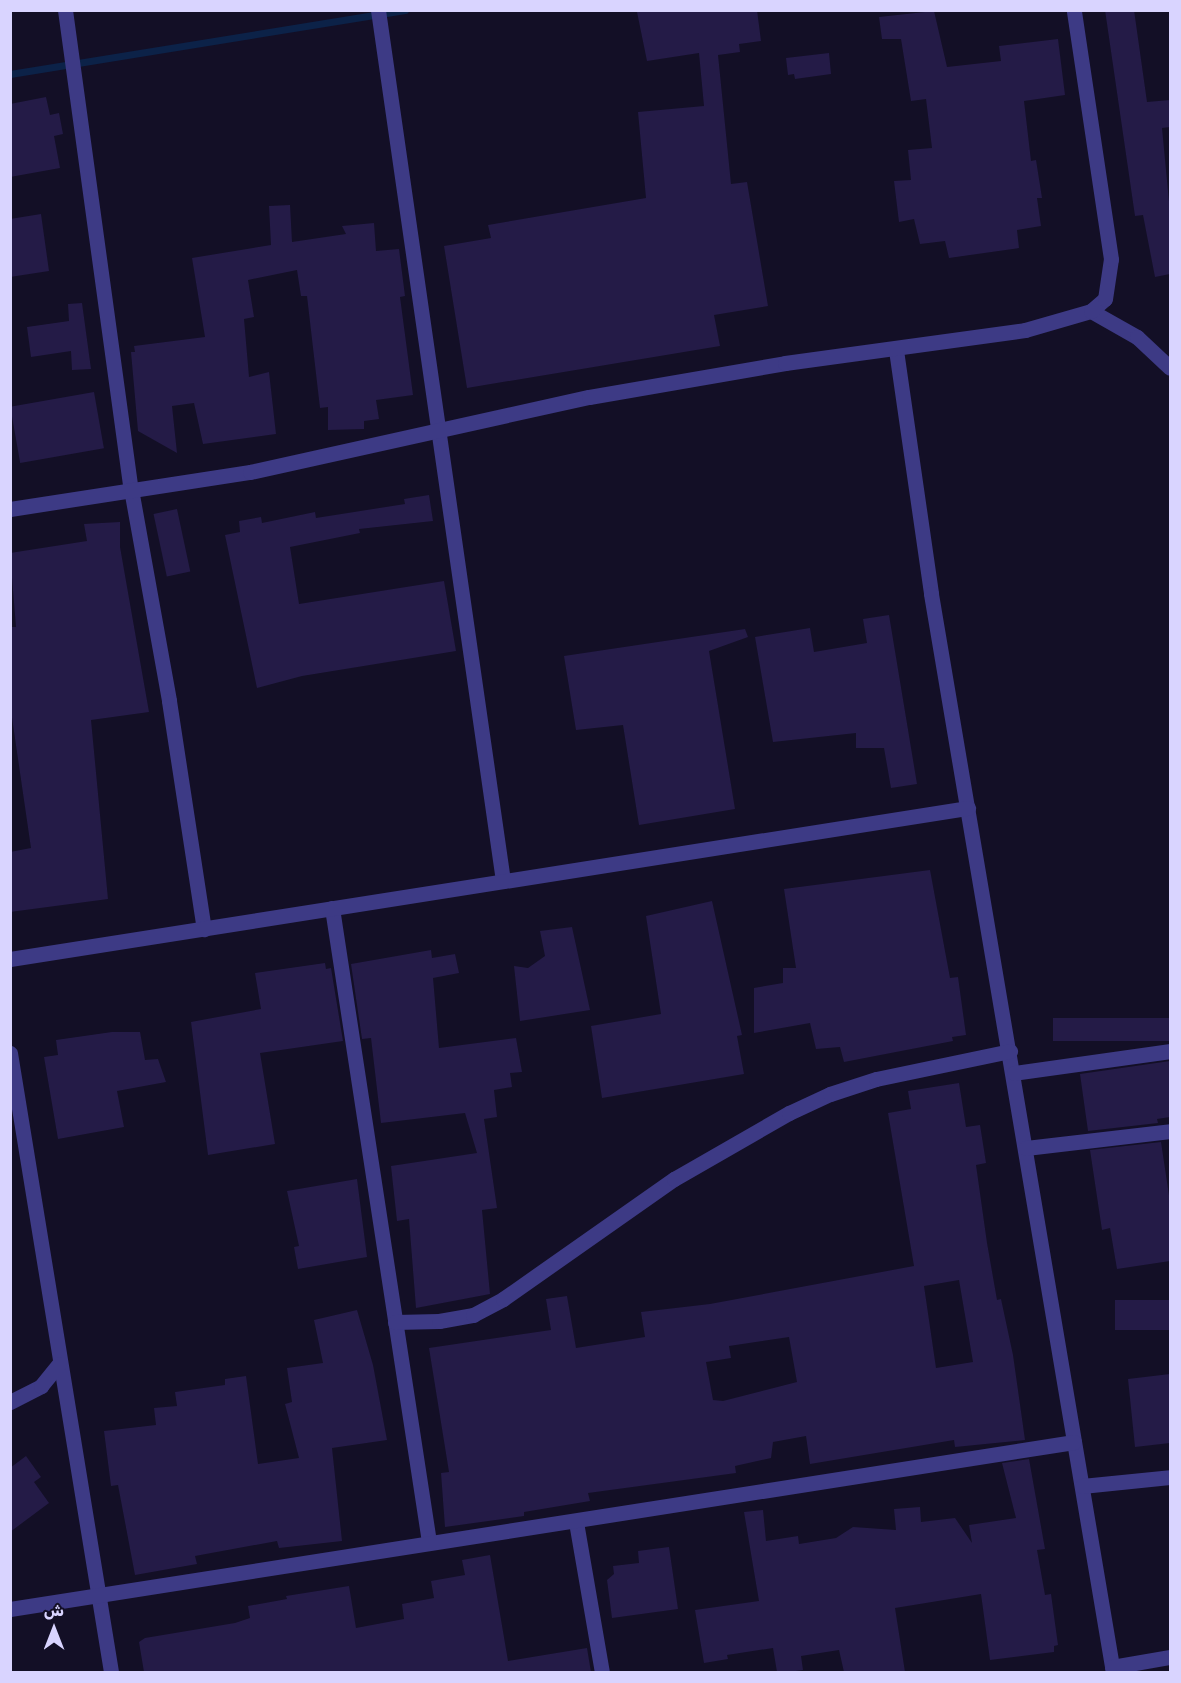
<!DOCTYPE html>
<html>
<head>
<meta charset="utf-8">
<style>
	body { margin:0 }
	#map { position:relative; width:1181px; height:1683px; overflow:hidden; background:#130f26; font-family:Rubik,Cairo,sans-serif }
	div>[style] { position:absolute }
	[style*='--x'] { left:calc(var(--x)*1px); top:calc(var(--y)*1px); width:calc(var(--w)*1px); rotate:calc(var(--a)*1deg) }
	.stream>* { height:7px; margin:-3.5px; padding:0 3.5px; transform-origin:3.5px; border-radius:3.5px; background:#0c2248 }
	.building>* { inset:0; background:#241b47; transform-origin:0 0 }
	.minor>* { height:15px; margin:-7.5px; padding:0 7.5px; transform-origin:7.5px; border-radius:7.5px; background:#3d3a85 }
	span { translate:-50% -50%; white-space:nowrap; text-align:center; line-height:1.15; -webkit-text-stroke:4.5px #130f26; paint-order:stroke }
	.frame { position:absolute; inset:0; border:12px solid #d9d4ff; pointer-events:none }
	.north { position:absolute; left:24px; top:1599px; width:60px; height:60px; -webkit-text-stroke:4px #130f26; paint-order:stroke; rotate:0deg; font-size:16px; font-weight:700; line-height:24px; text-align:center; color:#d9d4ff }
	.north::after { content:''; display:block; margin:auto; width:21px; height:27px; background:#d9d4ff; clip-path:polygon(50% 0,100% 100%,50% 72%,0 100%) }
</style>
</head>
<body>
<div id="map">
	<div class="stream">
		<div style="--x:10;--y:74;--w:400;--a:-9.2"></div>
	</div>
	<div class="building">
		<div style="clip-path:polygon(757px 10px,761px 41px,739px 44px,740px 52px,718px 55px,731px 184px,747px 182px,768px 306px,714px 315px,720px 346px,467px 388px,444px 246px,491px 238px,488px 225px,646px 198px,638px 112px,704px 106px,699px 53px,647px 61px,637px 12px)"></div>
		<div style="clip-path:polygon(1105px 10px,1134px 10px,1147px 102px,1170px 100px,1170px 127px,1162px 128px,1170px 212px,1170px 274px,1155px 277px,1143px 215px,1135px 216px)"></div>
		<div style="clip-path:polygon(934px 11px,947px 67px,1001px 61px,999px 46px,1058px 39px,1065px 95px,1024px 101px,1031px 161px,1036px 160px,1042px 198px,1037px 198px,1041px 226px,1017px 230px,1019px 248px,949px 258px,945px 241px,920px 244px,914px 219px,899px 222px,894px 181px,911px 180px,908px 150px,932px 148px,926px 99px,911px 101px,901px 39px,882px 39px,879px 17px)"></div>
		<div style="clip-path:polygon(829px 53px,831px 74px,795px 79px,794px 74px,788px 75px,786px 58px)"></div>
		<div style="clip-path:polygon(46px 97px,50px 115px,59px 113px,63px 134px,54px 136px,60px 168px,10px 177px,10px 104px)"></div>
		<div style="clip-path:polygon(290px 205px,292px 242px,346px 234px,342px 226px,374px 223px,376px 251px,399px 249px,405px 296px,400px 297px,413px 395px,376px 400px,379px 419px,364px 421px,364px 429px,328px 430px,328px 407px,320px 408px,307px 296px,301px 296px,297px 270px,248px 280px,254px 317px,244px 319px,249px 377px,269px 372px,276px 434px,203px 444px,194px 403px,172px 406px,177px 453px,138px 431px,131px 352px,135px 352px,134px 346px,205px 337px,192px 258px,271px 245px,269px 206px)"></div>
		<div style="clip-path:polygon(41px 214px,49px 271px,10px 277px,10px 219px)"></div>
		<div style="clip-path:polygon(82px 303px,91px 369px,72px 370px,71px 351px,31px 357px,27px 327px,69px 321px,68px 304px)"></div>
		<div style="left:94px;top:392px;width:57px;height:85px;rotate:80deg"></div>
		<div style="clip-path:polygon(429px 495px,433px 521px,359px 529px,360px 533px,290px 547px,299px 604px,444px 581px,456px 651px,302px 676px,257px 688px,225px 535px,240px 532px,239px 521px,261px 517px,262px 523px,315px 512px,316px 518px,405px 504px,404px 499px)"></div>
		<div style="left:177px;top:509px;width:64px;height:24px;rotate:78deg"></div>
		<div style="clip-path:polygon(120px 522px,120px 547px,149px 712px,91px 720px,108px 899px,10px 912px,10px 852px,31px 848px,10px 704px,10px 627px,16px 627px,10px 553px,87px 541px,84px 524px)"></div>
		<div style="clip-path:polygon(889px 615px,917px 784px,891px 788px,884px 748px,856px 748px,856px 733px,773px 742px,755px 637px,810px 628px,814px 652px,867px 643px,863px 619px)"></div>
		<div style="clip-path:polygon(745px 629px,748px 637px,709px 651px,735px 809px,639px 825px,623px 725px,576px 730px,564px 656px)"></div>
		<div style="clip-path:polygon(930px 870px,950px 978px,958px 977px,966px 1035px,952px 1037px,953px 1041px,844px 1062px,840px 1047px,816px 1049px,810px 1023px,754px 1033px,754px 988px,783px 983px,783px 968px,796px 968px,784px 889px)"></div>
		<div style="clip-path:polygon(712px 901px,742px 1035px,737px 1036px,744px 1074px,602px 1098px,591px 1026px,661px 1014px,646px 916px)"></div>
		<div style="clip-path:polygon(572px 927px,590px 1010px,520px 1021px,514px 966px,528px 968px,545px 956px,540px 931px)"></div>
		<div style="clip-path:polygon(431px 950px,432px 958px,455px 954px,459px 973px,433px 978px,439px 1048px,516px 1038px,522px 1072px,510px 1073px,512px 1087px,494px 1090px,497px 1117px,484px 1119px,497px 1208px,482px 1210px,490px 1294px,416px 1308px,409px 1219px,397px 1221px,391px 1166px,477px 1153px,465px 1113px,381px 1123px,371px 1038px,362px 1039px,351px 964px)"></div>
		<div style="clip-path:polygon(325px 963px,326px 969px,331px 968px,343px 1041px,260px 1053px,275px 1144px,208px 1155px,191px 1022px,261px 1009px,255px 973px)"></div>
		<div style="left:1170px;top:1018px;width:23px;height:117px;rotate:90deg"></div>
		<div style="clip-path:polygon(112px 1032px,140px 1032px,145px 1060px,158px 1059px,166px 1082px,117px 1091px,124px 1127px,58px 1139px,44px 1057px,58px 1055px,56px 1040px)"></div>
		<div style="clip-path:polygon(1170px 1061px,1170px 1117px,1157px 1119px,1158px 1123px,1088px 1131px,1080px 1074px)"></div>
		<div style="clip-path:polygon(evenodd,959px 1083px,966px 1127px,980px 1125px,986px 1163px,976px 1165px,987px 1243px,997px 1300px,1001px 1299px,1013px 1355px,1025px 1440px,955px 1447px,954px 1440px,810px 1464px,806px 1436px,773px 1442px,771px 1458px,735px 1466px,736px 1473px,588px 1493px,590px 1501px,524px 1512px,524px 1516px,445px 1527px,441px 1473px,449px 1472px,429px 1348px,551px 1330px,546px 1299px,567px 1296px,576px 1348px,645px 1337px,641px 1312px,710px 1304px,914px 1266px,888px 1113px,911px 1109px,908px 1091px,959px 1083px,959px 1280px,973px 1362px,936px 1368px,924px 1286px,959px 1280px,959px 1083px,789px 1337px,797px 1382px,723px 1401px,713px 1400px,706px 1362px,731px 1358px,729px 1346px,789px 1337px)"></div>
		<div style="clip-path:polygon(1161px 1142px,1170px 1202px,1170px 1261px,1117px 1269px,1110px 1228px,1102px 1230px,1090px 1150px)"></div>
		<div style="clip-path:polygon(357px 1179px,367px 1257px,298px 1269px,294px 1247px,299px 1246px,287px 1191px)"></div>
		<div style="left:1170px;top:1300px;width:30px;height:55px;rotate:90deg"></div>
		<div style="clip-path:polygon(357px 1310px,373px 1365px,387px 1440px,332px 1448px,342px 1541px,279px 1548px,277px 1541px,195px 1556px,197px 1564px,135px 1575px,118px 1485px,111px 1486px,104px 1431px,156px 1425px,154px 1408px,177px 1406px,175px 1392px,225px 1385px,225px 1379px,246px 1376px,258px 1464px,299px 1458px,285px 1404px,292px 1402px,287px 1368px,323px 1363px,314px 1320px)"></div>
		<div style="clip-path:polygon(1170px 1374px,1170px 1443px,1135px 1447px,1128px 1379px)"></div>
		<div style="clip-path:polygon(26px 1456px,41px 1477px,34px 1482px,49px 1503px,10px 1532px,10px 1468px)"></div>
		<div style="clip-path:polygon(1029px 1459px,1045px 1549px,1037px 1550px,1045px 1595px,1051px 1594px,1058px 1645px,1054px 1646px,1054px 1652px,990px 1660px,981px 1594px,895px 1608px,905px 1672px,844px 1672px,839px 1650px,801px 1656px,803px 1670px,788px 1672px,777px 1672px,773px 1648px,727px 1655px,728px 1659px,704px 1663px,695px 1610px,759px 1601px,744px 1512px,763px 1510px,766px 1541px,798px 1536px,799px 1544px,836px 1538px,853px 1527px,896px 1530px,894px 1509px,920px 1507px,921px 1522px,955px 1518px,972px 1543px,969px 1525px,1016px 1518px,1002px 1463px)"></div>
		<div style="clip-path:polygon(669px 1547px,678px 1609px,612px 1618px,607px 1580px,614px 1574px,613px 1566px,639px 1563px,638px 1551px)"></div>
		<div style="clip-path:polygon(490px 1555px,508px 1661px,587px 1648px,591px 1672px,144px 1672px,139px 1642px,145px 1638px,235px 1623px,250px 1618px,248px 1606px,287px 1599px,286px 1596px,349px 1586px,356px 1628px,404px 1619px,402px 1604px,434px 1598px,431px 1581px,465px 1575px,462px 1560px)"></div>
	</div>
	<div class="minor">
		<div style="--x:65;--y:10;--w:484;--a:82.2"></div>
		<div style="--x:131;--y:489;--w:215;--a:79.8"></div>
		<div style="--x:169;--y:701;--w:231;--a:81.3"></div>
		<div style="--x:378;--y:10;--w:880;--a:81.83"></div>
		<div style="--x:1091;--y:311;--w:53;--a:29.5"></div>
		<div style="--x:1137;--y:337;--w:45;--a:43.2"></div>
		<div style="--x:896;--y:350;--w:246;--a:81.8"></div>
		<div style="--x:931;--y:594;--w:1093;--a:80.42"></div>
		<div style="--x:10;--y:509;--w:243;--a:-8.8"></div>
		<div style="--x:250;--y:472;--w:347;--a:-12.5"></div>
		<div style="--x:589;--y:397;--w:199;--a:-9.8"></div>
		<div style="--x:785;--y:363;--w:242;--a:-7.8"></div>
		<div style="--x:1025;--y:330;--w:69;--a:-16.1"></div>
		<div style="--x:1091;--y:311;--w:18;--a:-41"></div>
		<div style="--x:1105;--y:299;--w:40;--a:-81.5"></div>
		<div style="--x:1111;--y:259;--w:252;--a:-98.5"></div>
		<div style="--x:332;--y:908;--w:641;--a:81.3"></div>
		<div style="--x:10;--y:959;--w:970;--a:-8.96"></div>
		<div style="--x:10;--y:1053;--w:627;--a:80.73"></div>
		<div style="--x:1014;--y:1073;--w:158;--a:-8"></div>
		<div style="--x:1026;--y:1148;--w:145;--a:-6.7"></div>
		<div style="--x:395;--y:1322;--w:44;--a:-1.3"></div>
		<div style="--x:439;--y:1321;--w:35;--a:-10"></div>
		<div style="--x:473;--y:1315;--w:34;--a:-28"></div>
		<div style="--x:503;--y:1299;--w:209;--a:-35.1"></div>
		<div style="--x:674;--y:1179;--w:133;--a:-29.9"></div>
		<div style="--x:789;--y:1113;--w:45;--a:-24.9"></div>
		<div style="--x:830;--y:1094;--w:48;--a:-18.1"></div>
		<div style="--x:876;--y:1079;--w:137;--a:-11.8"></div>
		<div style="--x:10;--y:1402;--w:35;--a:-27"></div>
		<div style="--x:41;--y:1386;--w:28;--a:-51"></div>
		<div style="--x:1082;--y:1486;--w:88;--a:-5.8"></div>
		<div style="--x:576;--y:1522;--w:152;--a:80.2"></div>
		<div style="--x:10;--y:1609;--w:1077;--a:-8.92"></div>
		<div style="--x:1112;--y:1667;--w:59;--a:-9.8"></div>
	</div>
	<div class="frame"></div>
	<div class="north">ش</div>
</div>
</body>
</html>
